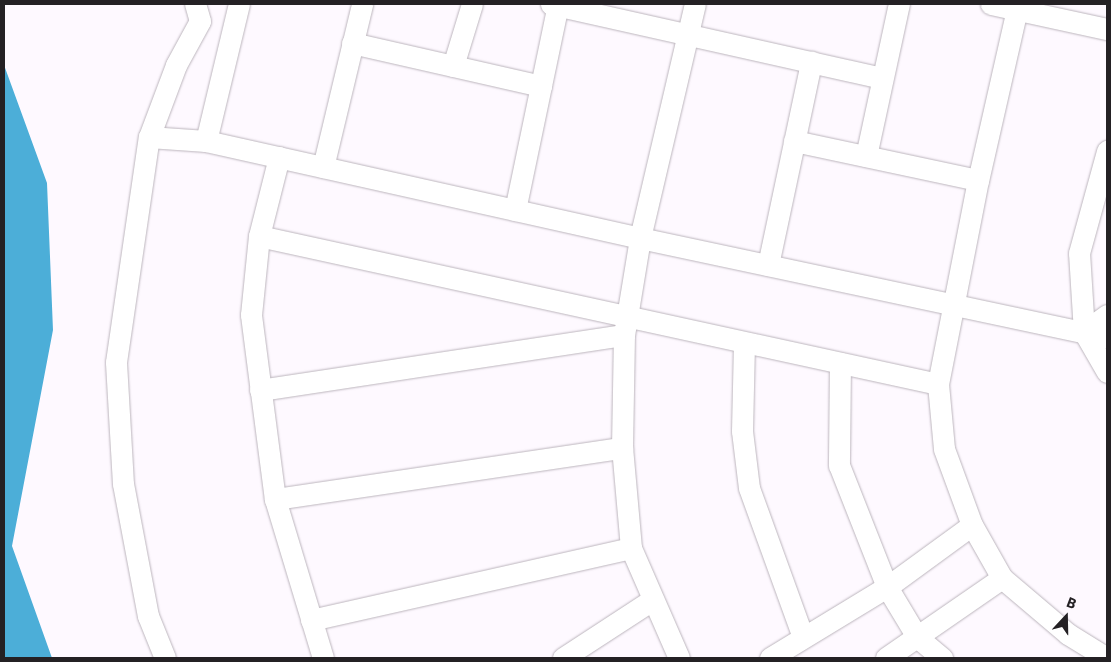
<!DOCTYPE html>
<html>
<head>
<meta charset="utf-8">
<style>
	body { margin:0 }
	#map { position:relative; width:1111px; height:662px; overflow:hidden; background:#fef9ff; font-family:"Open Sans",sans-serif }
	div>[style] { position:absolute }
	[style*='--x'] { left:calc(var(--x)*1px); top:calc(var(--y)*1px); width:calc(var(--w)*1px); rotate:calc(var(--a)*1deg) }
	.water>* { inset:0; background:#4caed8 }
	.roads { filter:drop-shadow(0 0 1px #bcb5bd) drop-shadow(0 0 1px #bcb5bd) }
	.street>* { height:21px; margin:-10.5px; padding:0 10.5px; transform-origin:10.5px; border-radius:10.5px; background:#fff }
	span { translate:-50% -50%; white-space:nowrap; text-align:center; line-height:1.15; -webkit-text-stroke:4px #fef9ff; paint-order:stroke }
	.frame { position:absolute; inset:0; border:5px solid #242124; pointer-events:none }
	.north { position:absolute; left:1041px; top:592px; width:50px; height:50px; -webkit-text-stroke:4px #fef9ff; paint-order:stroke; rotate:21deg; font-size:14px; font-weight:700; line-height:20px; text-align:center; color:#242124 }
	.north::after { content:''; display:block; margin:auto; width:18px; height:22px; background:#242124; clip-path:polygon(50% 0,100% 100%,50% 72%,0 100%) }
</style>
</head>
<body>
<div id="map">
	<div class="water">
		<div style="clip-path:polygon(4px 65px,47px 183px,53px 330px,12px 546px,52px 658px,4px 658px)"></div>
	</div>
	<div class="roads">
		<div class="street">
			<div style="--x:551;--y:4;--w:338;--a:12.6"></div>
			<div style="--x:991;--y:4;--w:119;--a:12.2"></div>
			<div style="--x:1017;--y:9;--w:175;--a:102.8"></div>
			<div style="--x:978;--y:180;--w:208;--a:101.1"></div>
			<div style="--x:938;--y:384;--w:65;--a:84.7"></div>
			<div style="--x:944;--y:449;--w:81;--a:69.8"></div>
			<div style="--x:972;--y:525;--w:61;--a:60.5"></div>
			<div style="--x:1002;--y:578;--w:87;--a:40.3"></div>
			<div style="--x:1068;--y:634;--w:46;--a:31.6"></div>
			<div style="--x:352;--y:43;--w:194;--a:12.8"></div>
			<div style="--x:453;--y:66;--w:65;--a:-73"></div>
			<div style="--x:149;--y:137;--w:57;--a:4"></div>
			<div style="--x:206;--y:141;--w:445;--a:12.6"></div>
			<div style="--x:640;--y:238;--w:477;--a:12"></div>
			<div style="--x:206;--y:141;--w:141;--a:-76.5"></div>
			<div style="--x:794;--y:141;--w:188;--a:12"></div>
			<div style="--x:866;--y:156;--w:156;--a:-77.8"></div>
			<div style="--x:279;--y:157;--w:81;--a:104.2"></div>
			<div style="--x:259;--y:236;--w:79;--a:95.8"></div>
			<div style="--x:251;--y:315;--w:186;--a:82.6"></div>
			<div style="--x:275;--y:499;--w:166;--a:73.2"></div>
			<div style="--x:323;--y:167;--w:168;--a:-76.5"></div>
			<div style="--x:515;--y:210;--w:209;--a:-78.2"></div>
			<div style="--x:259;--y:236;--w:695;--a:12.3"></div>
			<div style="--x:768;--y:265;--w:208;--a:-78"></div>
			<div style="--x:1107;--y:315;--w:29;--a:144"></div>
			<div style="--x:1084;--y:332;--w:46;--a:60.1"></div>
			<div style="--x:1084;--y:332;--w:79;--a:-93.6"></div>
			<div style="--x:1079;--y:253;--w:106;--a:-74.6"></div>
			<div style="--x:744;--y:343;--w:88;--a:91.3"></div>
			<div style="--x:742;--y:431;--w:57;--a:83"></div>
			<div style="--x:749;--y:488;--w:158;--a:70.1"></div>
			<div style="--x:840;--y:363;--w:102;--a:90.6"></div>
			<div style="--x:839;--y:465;--w:131;--a:68.5"></div>
			<div style="--x:887;--y:587;--w:58;--a:59"></div>
			<div style="--x:917;--y:637;--w:33;--a:40"></div>
			<div style="--x:260;--y:390;--w:368;--a:-8.6"></div>
			<div style="--x:275;--y:499;--w:351;--a:-8.4"></div>
			<div style="--x:311;--y:620;--w:328;--a:-12.7"></div>
			<div style="--x:165;--y:658;--w:45;--a:-112"></div>
			<div style="--x:148;--y:616;--w:134;--a:-100.7"></div>
			<div style="--x:123;--y:484;--w:122;--a:-93.3"></div>
			<div style="--x:116;--y:362;--w:227;--a:-81.7"></div>
			<div style="--x:149;--y:137;--w:77;--a:-69.4"></div>
			<div style="--x:176;--y:65;--w:50;--a:-61.4"></div>
			<div style="--x:200;--y:21;--w:18;--a:-106"></div>
			<div style="--x:563;--y:658;--w:106;--a:-33.1"></div>
			<div style="--x:679;--y:658;--w:120;--a:-113.6"></div>
			<div style="--x:631;--y:548;--w:100;--a:-95.1"></div>
			<div style="--x:622;--y:448;--w:113;--a:-89"></div>
			<div style="--x:624;--y:335;--w:98;--a:-80.6"></div>
			<div style="--x:640;--y:238;--w:240;--a:-76.8"></div>
			<div style="--x:770;--y:658;--w:137;--a:-31.3"></div>
			<div style="--x:887;--y:587;--w:105;--a:-36.1"></div>
			<div style="--x:886;--y:658;--w:141;--a:-34.6"></div>
		</div>
	</div>
	<div class="frame"></div>
	<div class="north">B</div>
</div>
</body>
</html>
